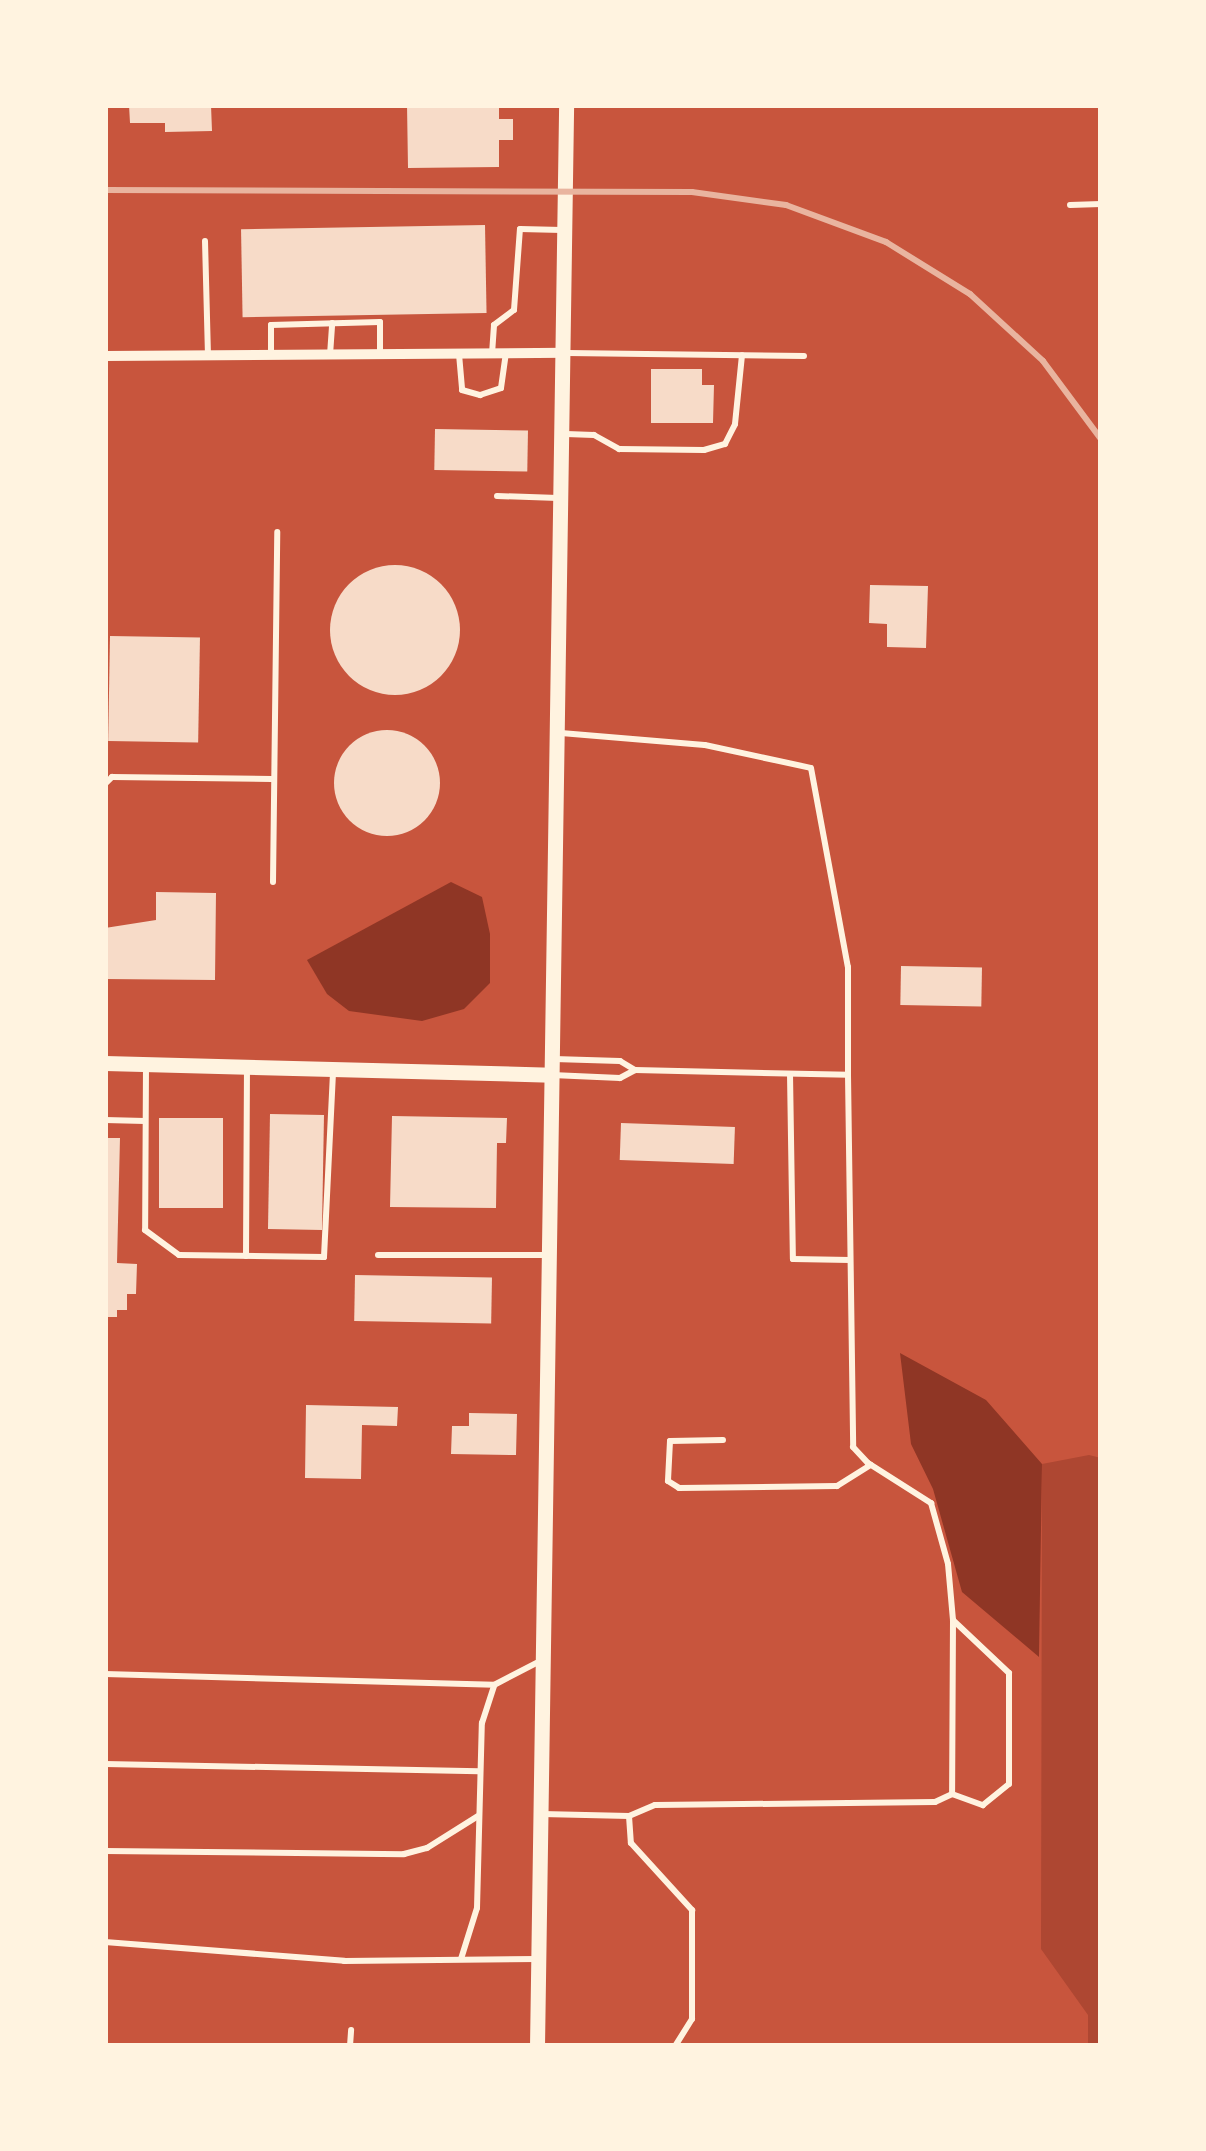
<!DOCTYPE html>
<html>
<head>
<meta charset="utf-8">
<style>
	body { margin:0 }
	#map { position:relative; width:1206px; height:2151px; overflow:hidden; background:#c8553d; font-family:"Source Sans 3",sans-serif }
	div>[style] { position:absolute }
	[style*='--x'] { left:calc(var(--x)*1px); top:calc(var(--y)*1px); width:calc(var(--w)*1px); rotate:calc(var(--a)*1deg) }
	.green>* { inset:0; background:#ae4732 }
	.water>* { inset:0; background:#8f3625 }
	.building>* { inset:0; background:#f7dbc8; transform-origin:0 0 }
	.round { border-radius:50% }
	.service>* { height:6px; margin:-3px; padding:0 3px; transform-origin:3px; border-radius:3px; background:#fff3e0 }
	.minor>* { height:10px; margin:-5px; padding:0 5px; transform-origin:5px; border-radius:5px; background:#fff3e0 }
	.tertiary>* { height:15px; margin:-7.5px; padding:0 7.5px; transform-origin:7.5px; border-radius:7.5px; background:#fff3e0 }
	.rail>* { height:6px; margin:-3px; padding:0 3px; transform-origin:3px; border-radius:3px; background:#e9b49f }
	span { translate:-50% -50%; white-space:nowrap; text-align:center; line-height:1.15; -webkit-text-stroke:8px #fff3e0; paint-order:stroke }
	.frame { position:absolute; inset:0; border:108px solid #fff3e0; pointer-events:none }
</style>
</head>
<body>
<div id="map">
	<div class="green">
		<div style="clip-path:polygon(1089px 1455px,1101px 1458px,1101px 2046px,1088px 2046px,1088px 2015px,1041px 1949px,1042px 1464px)"></div>
	</div>
	<div class="water">
		<div style="clip-path:polygon(451px 882px,482px 897px,490px 934px,490px 983px,464px 1009px,422px 1021px,349px 1011px,327px 994px,307px 960px)"></div>
		<div style="clip-path:polygon(900px 1353px,986px 1400px,1042px 1464px,1039px 1657px,962px 1592px,933px 1489px,911px 1444px)"></div>
	</div>
	<div class="building">
		<div style="clip-path:polygon(129px 105px,211px 105px,212px 131px,165px 132px,165px 123px,130px 123px)"></div>
		<div style="clip-path:polygon(407px 105px,499px 105px,499px 119px,513px 119px,513px 140px,499px 140px,499px 167px,408px 168px)"></div>
		<div style="left:485px;top:225px;width:88px;height:244px;rotate:89deg"></div>
		<div style="clip-path:polygon(651px 369px,702px 369px,702px 385px,714px 385px,713px 423px,651px 423px)"></div>
		<div style="left:435px;top:429px;width:93px;height:41px;rotate:1deg"></div>
		<div class="round" style="left:330px;top:565px;width:130px;height:130px"></div>
		<div style="clip-path:polygon(870px 585px,928px 586px,926px 648px,887px 647px,887px 624px,869px 623px)"></div>
		<div style="left:110px;top:636px;width:90px;height:105px;rotate:1deg"></div>
		<div class="round" style="left:334px;top:730px;width:106px;height:106px"></div>
		<div style="clip-path:polygon(156px 892px,216px 893px,215px 980px,105px 979px,105px 928px,156px 920px)"></div>
		<div style="left:901px;top:966px;width:81px;height:39px;rotate:1deg"></div>
		<div style="left:270px;top:1114px;width:54px;height:115px;rotate:1deg"></div>
		<div style="clip-path:polygon(392px 1116px,507px 1118px,506px 1143px,497px 1143px,496px 1208px,390px 1207px)"></div>
		<div style="left:159px;top:1118px;width:64px;height:90px"></div>
		<div style="left:621px;top:1123px;width:114px;height:37px;rotate:2deg"></div>
		<div style="clip-path:polygon(105px 1138px,120px 1138px,117px 1263px,137px 1264px,136px 1294px,127px 1294px,127px 1310px,117px 1310px,117px 1317px,105px 1317px)"></div>
		<div style="left:355px;top:1275px;width:137px;height:46px;rotate:1deg"></div>
		<div style="clip-path:polygon(306px 1405px,398px 1407px,397px 1426px,362px 1425px,361px 1479px,305px 1478px)"></div>
		<div style="clip-path:polygon(469px 1413px,517px 1414px,516px 1455px,451px 1454px,452px 1426px,469px 1426px)"></div>
	</div>
	<div class="service">
		<div style="--x:1070;--y:205;--w:31;--a:-2"></div>
		<div style="--x:205;--y:241;--w:113;--a:88.5"></div>
		<div style="--x:567;--y:353;--w:237;--a:0.7"></div>
		<div style="--x:459;--y:354;--w:36;--a:85"></div>
		<div style="--x:462;--y:390;--w:19;--a:16"></div>
		<div style="--x:480;--y:395;--w:22;--a:-18"></div>
		<div style="--x:501;--y:388;--w:34;--a:-82"></div>
		<div style="--x:492;--y:354;--w:29;--a:-86"></div>
		<div style="--x:494;--y:325;--w:25;--a:-37"></div>
		<div style="--x:514;--y:310;--w:81;--a:-85.8"></div>
		<div style="--x:520;--y:229;--w:42;--a:1.4"></div>
		<div style="--x:271;--y:355;--w:30;--a:-90"></div>
		<div style="--x:271;--y:325;--w:109;--a:-1.6"></div>
		<div style="--x:380;--y:322;--w:31;--a:90"></div>
		<div style="--x:330;--y:355;--w:32;--a:-86"></div>
		<div style="--x:566;--y:434;--w:28;--a:2"></div>
		<div style="--x:594;--y:435;--w:29;--a:29"></div>
		<div style="--x:619;--y:449;--w:85;--a:0.7"></div>
		<div style="--x:704;--y:450;--w:22;--a:-16"></div>
		<div style="--x:725;--y:444;--w:22;--a:-63"></div>
		<div style="--x:735;--y:424;--w:69;--a:-84.2"></div>
		<div style="--x:497;--y:496;--w:61;--a:1.9"></div>
		<div style="--x:561;--y:733;--w:144;--a:4.8"></div>
		<div style="--x:705;--y:745;--w:108;--a:12.2"></div>
		<div style="--x:811;--y:768;--w:202;--a:79.5"></div>
		<div style="--x:848;--y:967;--w:108;--a:90"></div>
		<div style="--x:105;--y:784;--w:10;--a:-45"></div>
		<div style="--x:112;--y:777;--w:160;--a:0.7"></div>
		<div style="--x:273;--y:882;--w:350;--a:-89.3"></div>
		<div style="--x:146;--y:1065;--w:165;--a:90.3"></div>
		<div style="--x:145;--y:1230;--w:42;--a:36.3"></div>
		<div style="--x:179;--y:1255;--w:145;--a:0.8"></div>
		<div style="--x:324;--y:1257;--w:185;--a:-87.2"></div>
		<div style="--x:635;--y:1070;--w:213;--a:1.3"></div>
		<div style="--x:848;--y:1075;--w:372;--a:89.2"></div>
		<div style="--x:853;--y:1447;--w:22;--a:47"></div>
		<div style="--x:868;--y:1463;--w:75;--a:32.4"></div>
		<div style="--x:931;--y:1503;--w:63;--a:74.4"></div>
		<div style="--x:948;--y:1564;--w:56;--a:84.9"></div>
		<div style="--x:953;--y:1620;--w:174;--a:90.3"></div>
		<div style="--x:952;--y:1794;--w:33;--a:20"></div>
		<div style="--x:983;--y:1805;--w:33;--a:-39"></div>
		<div style="--x:1009;--y:1784;--w:111;--a:-90"></div>
		<div style="--x:1009;--y:1673;--w:77;--a:-136.6"></div>
		<div style="--x:790;--y:1074;--w:185;--a:89.1"></div>
		<div style="--x:793;--y:1259;--w:57;--a:1"></div>
		<div style="--x:552;--y:1075;--w:68;--a:2.5"></div>
		<div style="--x:620;--y:1078;--w:17;--a:-28"></div>
		<div style="--x:635;--y:1070;--w:17;--a:-149"></div>
		<div style="--x:620;--y:1061;--w:66;--a:-178.3"></div>
		<div style="--x:105;--y:1120;--w:40;--a:1.4"></div>
		<div style="--x:378;--y:1255;--w:169;--a:0"></div>
		<div style="--x:246;--y:1256;--w:190;--a:-89.7"></div>
		<div style="--x:723;--y:1440;--w:53;--a:178.9"></div>
		<div style="--x:670;--y:1441;--w:40;--a:92.9"></div>
		<div style="--x:668;--y:1481;--w:13;--a:32"></div>
		<div style="--x:679;--y:1488;--w:158;--a:-0.7"></div>
		<div style="--x:837;--y:1486;--w:40;--a:-32"></div>
		<div style="--x:105;--y:1674;--w:389;--a:1.6"></div>
		<div style="--x:494;--y:1685;--w:54;--a:-27.5"></div>
		<div style="--x:105;--y:1764;--w:374;--a:1.1"></div>
		<div style="--x:542;--y:1814;--w:87;--a:1.3"></div>
		<div style="--x:629;--y:1816;--w:28;--a:-23"></div>
		<div style="--x:655;--y:1805;--w:280;--a:-0.6"></div>
		<div style="--x:935;--y:1802;--w:19;--a:-25"></div>
		<div style="--x:629;--y:1816;--w:27;--a:86"></div>
		<div style="--x:631;--y:1843;--w:91;--a:47.7"></div>
		<div style="--x:692;--y:1910;--w:109;--a:90"></div>
		<div style="--x:692;--y:2019;--w:32;--a:122"></div>
		<div style="--x:105;--y:1851;--w:299;--a:0.6"></div>
		<div style="--x:404;--y:1854;--w:24;--a:-15"></div>
		<div style="--x:427;--y:1848;--w:60;--a:-32.1"></div>
		<div style="--x:105;--y:1942;--w:240;--a:4.5"></div>
		<div style="--x:344;--y:1961;--w:193;--a:-0.6"></div>
		<div style="--x:461;--y:1959;--w:53;--a:-72.6"></div>
		<div style="--x:477;--y:1908;--w:185;--a:-88.5"></div>
		<div style="--x:482;--y:1723;--w:40;--a:-72"></div>
		<div style="--x:350;--y:2046;--w:16;--a:-86"></div>
	</div>
	<div class="minor">
		<div style="--x:105;--y:356;--w:461;--a:-0.4"></div>
	</div>
	<div class="tertiary">
		<div style="--x:105;--y:1063;--w:446;--a:1.5"></div>
		<div style="--x:537;--y:2046;--w:1941;--a:-89.14"></div>
	</div>
	<div class="rail">
		<div style="--x:105;--y:190;--w:587;--a:0.2"></div>
		<div style="--x:692;--y:192;--w:95;--a:7.9"></div>
		<div style="--x:786;--y:205;--w:107;--a:20.3"></div>
		<div style="--x:886;--y:242;--w:99;--a:31.8"></div>
		<div style="--x:970;--y:294;--w:99;--a:42.5"></div>
		<div style="--x:1043;--y:361;--w:97;--a:53.4"></div>
	</div>
	<div class="frame"></div>
</div>
</body>
</html>
